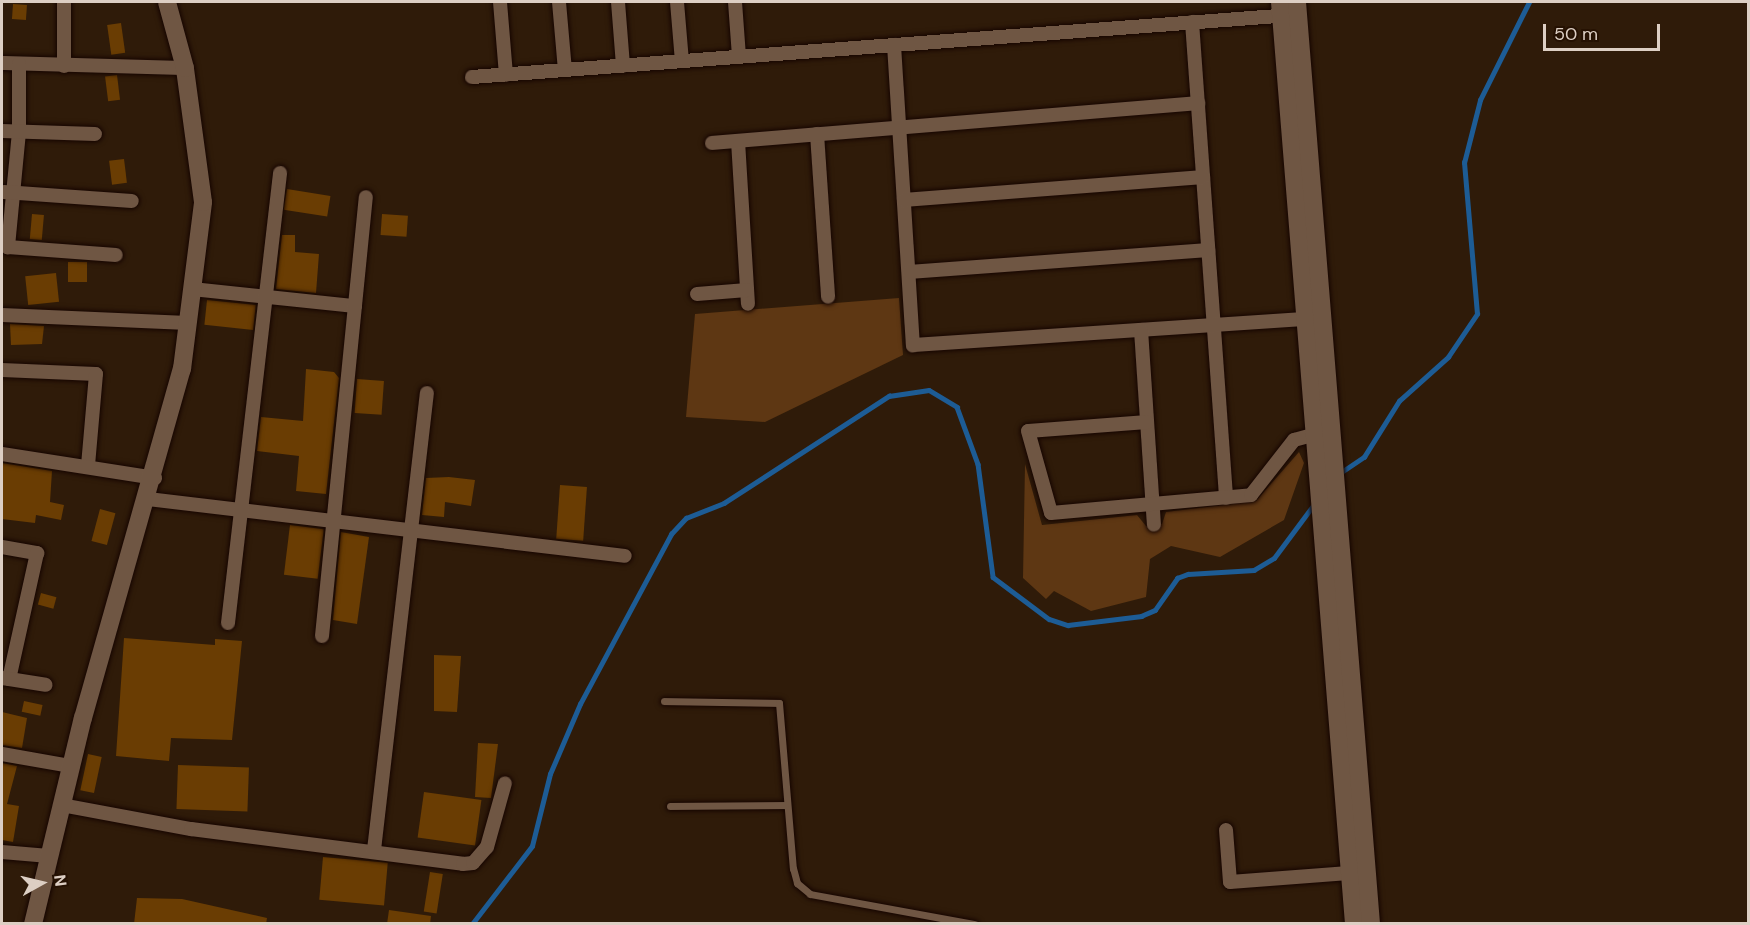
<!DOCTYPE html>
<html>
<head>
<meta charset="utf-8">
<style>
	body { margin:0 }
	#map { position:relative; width:1750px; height:925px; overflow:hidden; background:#2f1b09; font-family:"DM Sans",sans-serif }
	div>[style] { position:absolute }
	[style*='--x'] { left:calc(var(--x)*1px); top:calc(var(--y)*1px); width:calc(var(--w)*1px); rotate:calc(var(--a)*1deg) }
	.green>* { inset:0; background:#5e3713 }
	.stream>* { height:4.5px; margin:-2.25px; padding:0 2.25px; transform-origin:2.25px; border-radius:2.25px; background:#1d5c95 }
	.building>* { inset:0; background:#6a3d03; transform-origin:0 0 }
	.roads { filter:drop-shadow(0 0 2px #160500) drop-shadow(0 0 2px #160500) }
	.service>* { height:7px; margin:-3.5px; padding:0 3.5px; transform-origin:3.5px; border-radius:3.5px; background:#6f5643 }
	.minor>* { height:14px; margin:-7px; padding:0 7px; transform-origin:7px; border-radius:7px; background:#6f5643 }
	.tertiary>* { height:18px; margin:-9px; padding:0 9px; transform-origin:9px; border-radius:9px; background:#6f5643 }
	span { translate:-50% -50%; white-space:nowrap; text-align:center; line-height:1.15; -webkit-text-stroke:4.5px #251102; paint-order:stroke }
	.frame { position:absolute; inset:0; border:3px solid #ddcfc4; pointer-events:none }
	.north { position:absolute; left:12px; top:853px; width:60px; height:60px; -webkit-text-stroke:4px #251102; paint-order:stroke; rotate:82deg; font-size:16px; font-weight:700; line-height:24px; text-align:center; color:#ddcfc4 }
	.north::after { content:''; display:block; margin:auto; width:21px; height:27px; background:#ddcfc4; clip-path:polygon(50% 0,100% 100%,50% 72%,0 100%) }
	.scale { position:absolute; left:1543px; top:24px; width:117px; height:27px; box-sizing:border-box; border:3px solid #ddcfc4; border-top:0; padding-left:8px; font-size:18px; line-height:21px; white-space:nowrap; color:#ddcfc4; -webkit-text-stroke:4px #251102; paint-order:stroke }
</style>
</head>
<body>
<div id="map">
	<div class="green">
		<div style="clip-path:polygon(899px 298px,903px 355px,765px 422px,686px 417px,695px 314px)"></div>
		<div style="clip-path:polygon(1299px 452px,1304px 463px,1284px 520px,1220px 557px,1171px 546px,1150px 559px,1146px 597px,1091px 611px,1054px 591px,1046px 599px,1023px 578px,1025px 464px,1042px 525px,1137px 515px,1146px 526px,1162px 524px,1166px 512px,1256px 501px)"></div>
	</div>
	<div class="stream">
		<div style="--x:1340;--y:473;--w:29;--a:-34"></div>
		<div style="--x:1364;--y:457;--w:66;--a:-58"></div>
		<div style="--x:1399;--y:401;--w:66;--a:-41.9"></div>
		<div style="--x:1448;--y:357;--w:52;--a:-56"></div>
		<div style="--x:1477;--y:314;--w:152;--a:-94.9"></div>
		<div style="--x:1464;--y:163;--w:65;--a:-75.7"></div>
		<div style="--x:1480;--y:100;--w:110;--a:-63.4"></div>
		<div style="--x:472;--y:924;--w:98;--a:-52.4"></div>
		<div style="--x:532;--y:846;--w:74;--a:-76"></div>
		<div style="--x:550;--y:774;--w:76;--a:-66.8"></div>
		<div style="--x:580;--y:704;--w:193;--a:-61.8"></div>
		<div style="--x:671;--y:534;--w:22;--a:-47"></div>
		<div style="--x:686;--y:518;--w:41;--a:-21.5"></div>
		<div style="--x:724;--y:503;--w:197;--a:-33"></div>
		<div style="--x:889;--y:396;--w:40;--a:-8.5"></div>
		<div style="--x:929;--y:390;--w:33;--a:31"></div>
		<div style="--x:957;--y:407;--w:61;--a:69.8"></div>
		<div style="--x:978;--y:464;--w:114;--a:82.4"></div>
		<div style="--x:993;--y:577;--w:70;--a:36.9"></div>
		<div style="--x:1049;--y:619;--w:20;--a:18"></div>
		<div style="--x:1068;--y:625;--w:74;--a:-7"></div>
		<div style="--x:1141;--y:616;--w:15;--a:-23"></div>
		<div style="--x:1155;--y:610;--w:39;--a:-55"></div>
		<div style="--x:1177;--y:578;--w:12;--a:-20"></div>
		<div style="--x:1188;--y:574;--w:66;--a:-3.5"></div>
		<div style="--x:1254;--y:570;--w:23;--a:-31"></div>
		<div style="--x:1274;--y:558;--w:69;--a:-53.3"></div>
	</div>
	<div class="building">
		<div style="left:13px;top:4px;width:14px;height:15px;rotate:4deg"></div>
		<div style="left:121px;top:23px;width:30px;height:14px;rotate:82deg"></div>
		<div style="left:117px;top:75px;width:25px;height:12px;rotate:83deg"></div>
		<div style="left:124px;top:159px;width:24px;height:15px;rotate:83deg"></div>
		<div style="left:287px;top:189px;width:44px;height:21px;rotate:9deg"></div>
		<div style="left:32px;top:214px;width:12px;height:25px;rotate:5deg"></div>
		<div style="left:382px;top:214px;width:26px;height:21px;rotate:4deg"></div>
		<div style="clip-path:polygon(282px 235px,295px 235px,295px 252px,319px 254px,316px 293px,276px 289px)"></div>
		<div style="left:68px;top:262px;width:19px;height:20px"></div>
		<div style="left:56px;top:273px;width:29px;height:31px;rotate:84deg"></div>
		<div style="left:207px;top:300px;width:49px;height:25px;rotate:6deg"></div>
		<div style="clip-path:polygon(10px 324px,44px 326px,42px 344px,11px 345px)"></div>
		<div style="clip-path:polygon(306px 369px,334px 372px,339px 378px,326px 494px,296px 491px,299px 456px,257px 451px,261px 417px,303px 421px)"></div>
		<div style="left:357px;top:379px;width:27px;height:34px;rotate:4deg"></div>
		<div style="clip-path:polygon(2px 463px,52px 471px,50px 502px,64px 505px,61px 520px,36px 515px,35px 523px,2px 519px)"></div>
		<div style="clip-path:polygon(449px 477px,475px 480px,471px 506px,445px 502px,444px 517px,422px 515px,426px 478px)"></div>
		<div style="left:560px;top:485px;width:27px;height:54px;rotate:4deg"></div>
		<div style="left:100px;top:509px;width:16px;height:33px;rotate:15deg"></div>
		<div style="left:290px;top:525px;width:34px;height:50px;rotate:7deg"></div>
		<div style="clip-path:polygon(341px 532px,369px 537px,357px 624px,333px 620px)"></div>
		<div style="left:41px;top:593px;width:16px;height:12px;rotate:15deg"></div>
		<div style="clip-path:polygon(124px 638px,215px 645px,215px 639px,242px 641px,232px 740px,171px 738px,169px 761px,116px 756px)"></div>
		<div style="clip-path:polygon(434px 655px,461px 656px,457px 712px,434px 711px)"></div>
		<div style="left:24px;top:701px;width:19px;height:11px;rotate:12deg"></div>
		<div style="clip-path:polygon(2px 712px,27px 718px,22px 748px,2px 745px)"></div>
		<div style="clip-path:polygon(478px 743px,498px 744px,491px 798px,475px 797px)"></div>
		<div style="left:88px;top:754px;width:14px;height:37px;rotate:12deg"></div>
		<div style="clip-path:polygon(2px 763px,17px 766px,7px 804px,19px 806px,13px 842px,2px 840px)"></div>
		<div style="left:178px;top:765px;width:71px;height:44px;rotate:2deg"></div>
		<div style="left:424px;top:792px;width:58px;height:46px;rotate:8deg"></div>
		<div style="left:323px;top:857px;width:65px;height:43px;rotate:5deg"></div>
		<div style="left:430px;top:872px;width:13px;height:40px;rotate:9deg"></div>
		<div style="clip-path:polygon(137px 898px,182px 899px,267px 918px,266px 924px,134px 924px)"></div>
		<div style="clip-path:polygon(389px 910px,431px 916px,430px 924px,387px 924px)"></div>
	</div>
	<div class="roads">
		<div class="service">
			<div style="--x:664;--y:701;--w:115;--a:1"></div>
			<div style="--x:779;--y:703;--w:166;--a:85.2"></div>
			<div style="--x:793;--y:868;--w:16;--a:75"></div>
			<div style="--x:797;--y:883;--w:17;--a:40"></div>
			<div style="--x:810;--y:894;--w:167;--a:10.4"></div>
			<div style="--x:670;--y:806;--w:115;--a:-0.5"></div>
		</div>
		<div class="minor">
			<div style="--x:500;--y:2;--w:73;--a:85.3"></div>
			<div style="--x:559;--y:2;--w:68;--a:85"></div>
			<div style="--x:618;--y:2;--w:64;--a:85.5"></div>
			<div style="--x:677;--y:2;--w:59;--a:85.2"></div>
			<div style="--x:735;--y:2;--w:55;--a:85.8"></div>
			<div style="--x:1192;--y:22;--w:477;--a:85.9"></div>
			<div style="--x:894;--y:45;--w:301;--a:86.4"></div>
			<div style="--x:913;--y:345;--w:392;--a:-3.8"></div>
			<div style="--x:2;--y:63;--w:183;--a:1.6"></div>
			<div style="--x:19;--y:64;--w:68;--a:90"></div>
			<div style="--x:19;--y:132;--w:116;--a:95.5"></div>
			<div style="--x:8;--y:247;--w:108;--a:4.2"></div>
			<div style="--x:64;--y:66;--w:64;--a:-90"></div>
			<div style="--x:472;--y:77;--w:820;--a:-4.33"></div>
			<div style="--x:2;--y:131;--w:93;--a:1.8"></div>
			<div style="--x:817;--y:134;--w:163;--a:86.1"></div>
			<div style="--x:738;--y:141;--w:163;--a:86.5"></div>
			<div style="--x:712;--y:143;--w:488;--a:-4.7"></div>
			<div style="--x:4;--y:192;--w:128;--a:4"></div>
			<div style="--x:904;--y:200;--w:300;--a:-4.4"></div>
			<div style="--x:909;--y:272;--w:300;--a:-4.2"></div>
			<div style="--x:192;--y:289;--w:164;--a:6"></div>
			<div style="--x:697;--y:294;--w:50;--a:-4.6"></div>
			<div style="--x:2;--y:315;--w:186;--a:2.5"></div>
			<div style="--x:1141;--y:330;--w:195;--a:86.2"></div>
			<div style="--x:2;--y:370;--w:94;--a:2.4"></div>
			<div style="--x:96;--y:374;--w:91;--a:95"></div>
			<div style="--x:1147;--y:422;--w:119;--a:175.7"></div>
			<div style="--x:1028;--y:431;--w:85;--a:74.3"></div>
			<div style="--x:1051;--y:513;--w:201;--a:-5.1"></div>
			<div style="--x:1251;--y:495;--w:70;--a:-52"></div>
			<div style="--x:1294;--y:440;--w:20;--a:-15"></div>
			<div style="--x:2;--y:454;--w:155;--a:8.9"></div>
			<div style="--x:148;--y:499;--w:480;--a:6.8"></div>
			<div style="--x:2;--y:547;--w:36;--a:10"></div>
			<div style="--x:37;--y:553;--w:129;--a:102.5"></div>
			<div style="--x:9;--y:679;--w:7;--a:-172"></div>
			<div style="--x:228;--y:623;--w:453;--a:-83.4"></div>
			<div style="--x:322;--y:636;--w:441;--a:-84.3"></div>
			<div style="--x:9;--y:679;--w:37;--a:9"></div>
			<div style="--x:2;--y:754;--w:70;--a:9.9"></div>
			<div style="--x:61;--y:805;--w:132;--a:10.5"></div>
			<div style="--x:191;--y:829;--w:274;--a:7.3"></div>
			<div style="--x:463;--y:864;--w:10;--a:-6"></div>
			<div style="--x:473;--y:863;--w:21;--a:-49"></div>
			<div style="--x:487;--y:847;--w:66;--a:-74.3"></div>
			<div style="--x:1226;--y:830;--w:52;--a:85.6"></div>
			<div style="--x:1230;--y:882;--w:119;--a:-4.3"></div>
			<div style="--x:374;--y:850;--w:460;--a:-83.4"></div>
			<div style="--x:2;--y:852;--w:47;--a:4.9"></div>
		</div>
		<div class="tertiary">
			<div style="--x:1280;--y:2;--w:925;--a:85.41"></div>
			<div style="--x:1297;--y:2;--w:925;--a:85.41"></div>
			<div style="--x:33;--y:924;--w:212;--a:-76.4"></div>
			<div style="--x:83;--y:718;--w:363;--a:-74.2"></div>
			<div style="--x:182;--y:369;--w:168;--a:-82.8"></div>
			<div style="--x:203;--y:202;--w:135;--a:-97.7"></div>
			<div style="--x:185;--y:68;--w:68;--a:-105.3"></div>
		</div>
	</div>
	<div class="frame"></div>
	<div class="north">N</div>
	<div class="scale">50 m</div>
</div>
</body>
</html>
